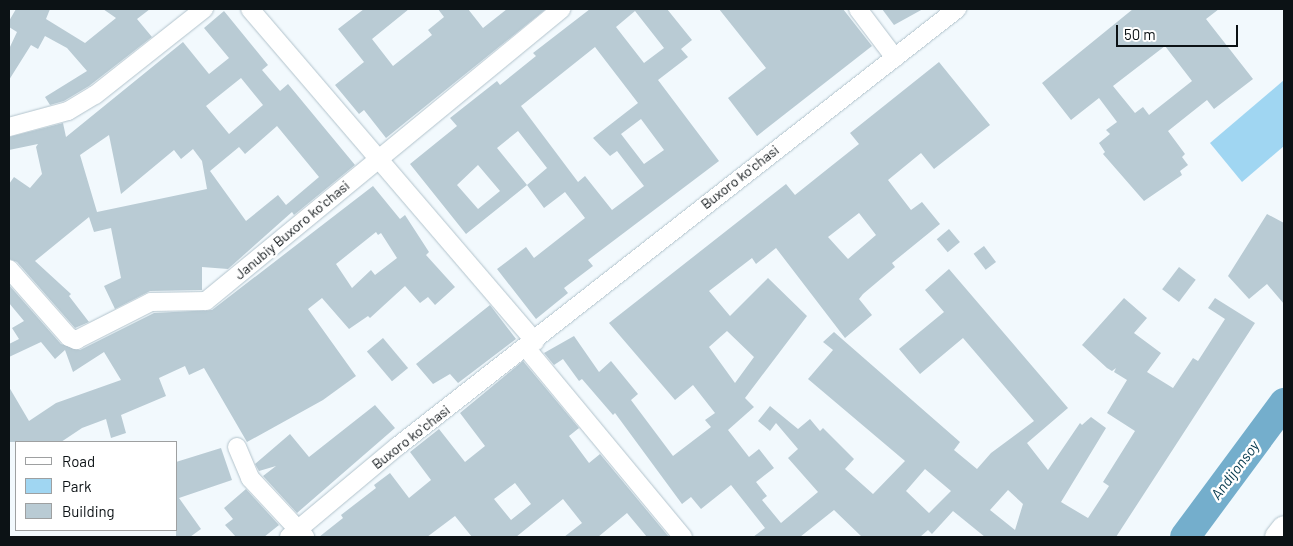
<!DOCTYPE html>
<html>
<head>
<meta charset="utf-8">
<style>
	body { margin:0 }
	#map { position:relative; width:1293px; height:546px; overflow:hidden; background:#f2f9fd; font-family:Barlow,sans-serif }
	div>[style] { position:absolute }
	[style*='--x'] { left:calc(var(--x)*1px); top:calc(var(--y)*1px); width:calc(var(--w)*1px); rotate:calc(var(--a)*1deg) }
	.green>* { inset:0; background:#a0d6f2 }
	.river>* { height:30px; margin:-15px; padding:0 15px; transform-origin:15px; border-radius:15px; background:#74aecc }
	.building>* { inset:0; background:#b9cbd4; transform-origin:0 0 }
	.roads { filter:drop-shadow(0 0 1px #b2c3cc) drop-shadow(0 0 1px #b2c3cc) }
	.minor>* { height:18px; margin:-9px; padding:0 9px; transform-origin:9px; border-radius:9px; background:#fff }
	.secondary>* { height:24px; margin:-12px; padding:0 12px; transform-origin:12px; border-radius:12px; background:#fff }
	span { translate:-50% -50%; white-space:nowrap; text-align:center; line-height:1.15; -webkit-text-stroke:5px #fff; paint-order:stroke }
	.street-label { font-size:14px; color:#0c1215 }
	.water-label { font-size:15px; color:#00364b; font-style:italic }
	.frame { position:absolute; inset:0; border:10px solid #0c1215; pointer-events:none }
	.legend { position:absolute; left:15px; top:441px; width:162px; height:90px; box-sizing:border-box; background:#fff; border:1px solid #9ea0a1; margin:0; padding:6px 9px; list-style:none; font-size:15px; color:#0c1215 }
	.legend li { display:flex; align-items:center; gap:10px; height:25px }
	.legend b { width:25px; border:1px solid #9ea0a1 }
	.scale { position:absolute; left:1116px; top:25px; width:122px; height:22px; box-sizing:border-box; border:2px solid #0c1215; border-top:0; padding-left:6px; font-size:15px; line-height:18px; white-space:nowrap; color:#0c1215; -webkit-text-stroke:4px #fff; paint-order:stroke }
</style>
</head>
<body>
<div id="map">
	<div class="green">
		<div style="clip-path:polygon(1284px 80px,1284px 146px,1242px 182px,1210px 143px)"></div>
	</div>
	<div class="river">
		<div style="--x:1185;--y:537;--w:167;--a:-53.5"></div>
	</div>
	<div class="building">
		<div style="clip-path:polygon(16px 9px,50px 9px,46px 19px,85px 43px,116px 18px,103px 9px,150px 9px,137px 19px,152px 37px,89px 86px,64px 101px,50px 105px,45px 97px,87px 71px,67px 48px,45px 36px,38px 49px,31px 45px,9px 80px,9px 49px,17px 32px,9px 27px,9px 21px)"></div>
		<div style="clip-path:polygon(364px 9px,409px 9px,372px 39px,393px 66px,432px 35px,428px 30px,444px 17px,438px 9px,468px 9px,483px 28px,507px 9px,546px 9px,386px 138px,364px 110px,359px 114px,335px 85px,364px 62px,338px 29px)"></div>
		<div style="clip-path:polygon(evenodd,590px 9px,667px 9px,692px 40px,681px 49px,688px 57px,658px 80px,719px 161px,588px 260px,593px 266px,564px 288px,568px 293px,536px 319px,497px 269px,526px 247px,534px 258px,585px 218px,565px 192px,544px 208px,527px 185px,466px 234px,410px 164px,457px 126px,450px 118px,497px 81px,500px 85px,536px 56px,533px 53px,590px 9px,635px 11px,664px 48px,644px 63px,616px 27px,635px 11px,590px 9px,595px 47px,638px 103px,593px 138px,610px 156px,617px 151px,644px 186px,612px 210px,585px 176px,578px 182px,521px 106px,595px 47px,590px 9px,641px 119px,664px 150px,644px 164px,621px 134px,641px 119px,590px 9px,518px 131px,547px 168px,527px 185px,497px 148px,518px 131px,590px 9px,478px 165px,500px 191px,478px 209px,457px 185px,478px 165px)"></div>
		<div style="clip-path:polygon(719px 9px,843px 9px,872px 46px,757px 136px,728px 98px,766px 68px)"></div>
		<div style="clip-path:polygon(882px 9px,923px 9px,894px 25px)"></div>
		<div style="clip-path:polygon(evenodd,1133px 9px,1219px 9px,1206px 19px,1253px 79px,1214px 109px,1207px 100px,1168px 131px,1185px 154px,1182px 157px,1188px 165px,1180px 171px,1182px 175px,1144px 201px,1103px 154px,1105px 152px,1099px 143px,1110px 134px,1106px 130px,1117px 122px,1099px 98px,1071px 120px,1042px 83px,1133px 9px,1165px 46px,1192px 81px,1149px 115px,1143px 107px,1135px 113px,1113px 86px,1165px 46px)"></div>
		<div style="clip-path:polygon(evenodd,224px 11px,268px 65px,262px 70px,280px 91px,288px 84px,355px 165px,294px 215px,292px 212px,228px 269px,202px 267px,202px 290px,150px 291px,115px 309px,104px 286px,121px 278px,111px 228px,94px 232px,89px 217px,35px 261px,71px 294px,69px 296px,89px 322px,75px 328px,17px 262px,9px 259px,9px 184px,14px 177px,30px 188px,42px 174px,36px 147px,38px 144px,9px 150px,9px 137px,63px 123px,66px 137px,183px 42px,209px 74px,229px 58px,204px 28px,224px 11px,241px 78px,263px 105px,229px 134px,206px 106px,241px 78px,224px 11px,277px 126px,319px 177px,286px 205px,278px 195px,246px 221px,210px 171px,239px 147px,245px 154px,277px 126px,224px 11px,109px 135px,121px 194px,174px 150px,181px 159px,193px 149px,202px 161px,207px 189px,97px 212px,80px 155px,109px 135px)"></div>
		<div style="clip-path:polygon(evenodd,939px 62px,990px 125px,934px 169px,921px 153px,888px 180px,911px 210px,922px 202px,940px 224px,892px 263px,895px 267px,863px 294px,859px 299px,872px 315px,845px 338px,776px 248px,756px 264px,752px 258px,709px 291px,730px 316px,768px 278px,807px 316px,745px 398px,754px 407px,728px 430px,749px 457px,759px 449px,774px 468px,756px 482px,767px 496px,762px 500px,781px 523px,818px 492px,788px 458px,798px 449px,776px 423px,770px 431px,758px 421px,770px 406px,798px 429px,810px 419px,820px 431px,823px 428px,854px 459px,845px 469px,873px 494px,905px 461px,808px 379px,833px 350px,823px 342px,834px 332px,960px 442px,954px 450px,977px 469px,991px 453px,1034px 421px,963px 338px,920px 374px,899px 349px,944px 312px,925px 290px,949px 269px,1068px 408px,1027px 443px,1048px 470px,1080px 423px,1082px 425px,1091px 417px,1106px 428px,1061px 502px,1088px 518px,1109px 486px,1103px 482px,1135px 431px,1107px 413px,1127px 380px,1114px 372px,1116px 368px,1112px 371px,1107px 368px,1082px 345px,1124px 298px,1147px 318px,1134px 333px,1161px 353px,1147px 372px,1173px 388px,1193px 358px,1198px 361px,1225px 319px,1208px 308px,1215px 298px,1255px 323px,1116px 537px,985px 537px,953px 511px,932px 534px,928px 530px,920px 537px,862px 537px,834px 510px,800px 537px,753px 537px,765px 528px,731px 485px,701px 509px,691px 497px,682px 504px,615px 413px,613px 415px,582px 379px,579px 381px,563px 359px,554px 365px,544px 353px,574px 336px,599px 372px,611px 361px,638px 394px,631px 400px,673px 456px,711px 427px,705px 420px,715px 413px,693px 385px,675px 400px,609px 323px,786px 184px,795px 195px,825px 171px,859px 144px,850px 133px,939px 62px,859px 213px,876px 235px,848px 259px,828px 237px,859px 213px,939px 62px,727px 331px,754px 357px,735px 383px,709px 347px,727px 331px,939px 62px,925px 469px,951px 491px,929px 513px,906px 491px,925px 469px,939px 62px,1008px 490px,1023px 504px,1015px 530px,990px 510px,1008px 490px)"></div>
		<div style="clip-path:polygon(evenodd,373px 186px,400px 219px,405px 215px,429px 252px,426px 255px,455px 287px,435px 305px,428px 297px,420px 303px,405px 286px,370px 318px,368px 316px,349px 329px,322px 298px,308px 309px,356px 376px,323px 400px,247px 442px,204px 368px,189px 375px,185px 366px,159px 378px,166px 396px,121px 415px,126px 433px,111px 438px,106px 419px,82px 428px,61px 442px,9px 442px,9px 387px,29px 421px,56px 403px,121px 380px,104px 352px,73px 372px,65px 350px,55px 359px,41px 342px,9px 357px,9px 344px,19px 339px,12px 328px,24px 321px,9px 303px,9px 285px,61px 344px,80px 350px,154px 313px,212px 310px,373px 186px,376px 232px,378px 235px,381px 233px,397px 258px,375px 275px,371px 270px,352px 288px,336px 264px,376px 232px)"></div>
		<div style="clip-path:polygon(1267px 214px,1284px 223px,1284px 304px,1267px 284px,1249px 299px,1228px 276px)"></div>
		<div style="left:949px;top:229px;width:17px;height:16px;rotate:50deg"></div>
		<div style="left:984px;top:246px;width:20px;height:13px;rotate:53deg"></div>
		<div style="left:1179px;top:267px;width:21px;height:28px;rotate:37deg"></div>
		<div style="clip-path:polygon(490px 305px,516px 339px,458px 383px,450px 374px,433px 384px,416px 364px)"></div>
		<div style="left:383px;top:338px;width:39px;height:21px;rotate:50deg"></div>
		<div style="clip-path:polygon(evenodd,523px 361px,579px 428px,569px 436px,589px 463px,600px 454px,669px 537px,647px 537px,627px 513px,598px 537px,564px 537px,582px 523px,563px 499px,516px 537px,472px 537px,455px 516px,427px 537px,319px 537px,343px 518px,341px 515px,376px 488px,374px 485px,390px 473px,409px 498px,431px 480px,410px 452px,439px 429px,465px 462px,485px 446px,460px 413px,523px 361px,515px 483px,531px 504px,511px 520px,494px 499px,515px 483px)"></div>
		<div style="clip-path:polygon(375px 405px,395px 428px,297px 513px,263px 476px,276px 466px,259px 471px,255px 464px,290px 434px,309px 457px)"></div>
		<div style="clip-path:polygon(221px 448px,232px 480px,179px 498px,201px 529px,190px 537px,176px 537px,176px 462px)"></div>
		<div style="clip-path:polygon(246px 489px,279px 525px,264px 537px,236px 537px,225px 525px,233px 519px,224px 508px)"></div>
	</div>
	<div class="roads">
		<div class="minor">
			<div style="--x:250;--y:9;--w:438;--a:49.4"></div>
			<div style="--x:858;--y:9;--w:61;--a:52.9"></div>
			<div style="--x:9;--y:127;--w:61;--a:-15.2"></div>
			<div style="--x:68;--y:111;--w:31;--a:-31"></div>
			<div style="--x:95;--y:95;--w:139;--a:-38.3"></div>
			<div style="--x:9;--y:269;--w:91;--a:48.6"></div>
			<div style="--x:69;--y:337;--w:8;--a:23"></div>
			<div style="--x:76;--y:340;--w:84;--a:-26.9"></div>
			<div style="--x:151;--y:302;--w:55;--a:-1"></div>
			<div style="--x:206;--y:301;--w:460;--a:-39.4"></div>
			<div style="--x:526;--y:348;--w:246;--a:50.3"></div>
			<div style="--x:237;--y:447;--w:34;--a:67"></div>
			<div style="--x:250;--y:478;--w:81;--a:47"></div>
			<div style="--x:289;--y:537;--w:142;--a:-39.9"></div>
			<div style="--x:398;--y:446;--w:710;--a:-38.02"></div>
		</div>
		<div class="secondary">
			<div style="--x:1277;--y:537;--w:11;--a:-52"></div>
		</div>
	</div>
	<div class="street-label">
		<span style="left:740px;top:177px;rotate:-38deg">Buxoro koʻchasi</span>
		<span style="left:292px;top:230px;rotate:-40deg">Janubiy Buxoro koʻchasi</span>
		<span style="left:411px;top:437px;rotate:-38deg">Buxoro koʻchasi</span>
	</div>
	<div class="water-label">
		<span style="left:1235px;top:470px;rotate:-53deg">Andijonsoy</span>
	</div>
	<div class="frame"></div>
	<ul class="legend">
	<li><b style="height:6px;background:#fff"></b>Road</li>
	<li><b style="height:14px;background:#a0d6f2"></b>Park</li>
	<li><b style="height:14px;background:#b9cbd4"></b>Building</li>
	</ul>
	<div class="scale">50 m</div>
</div>
</body>
</html>
